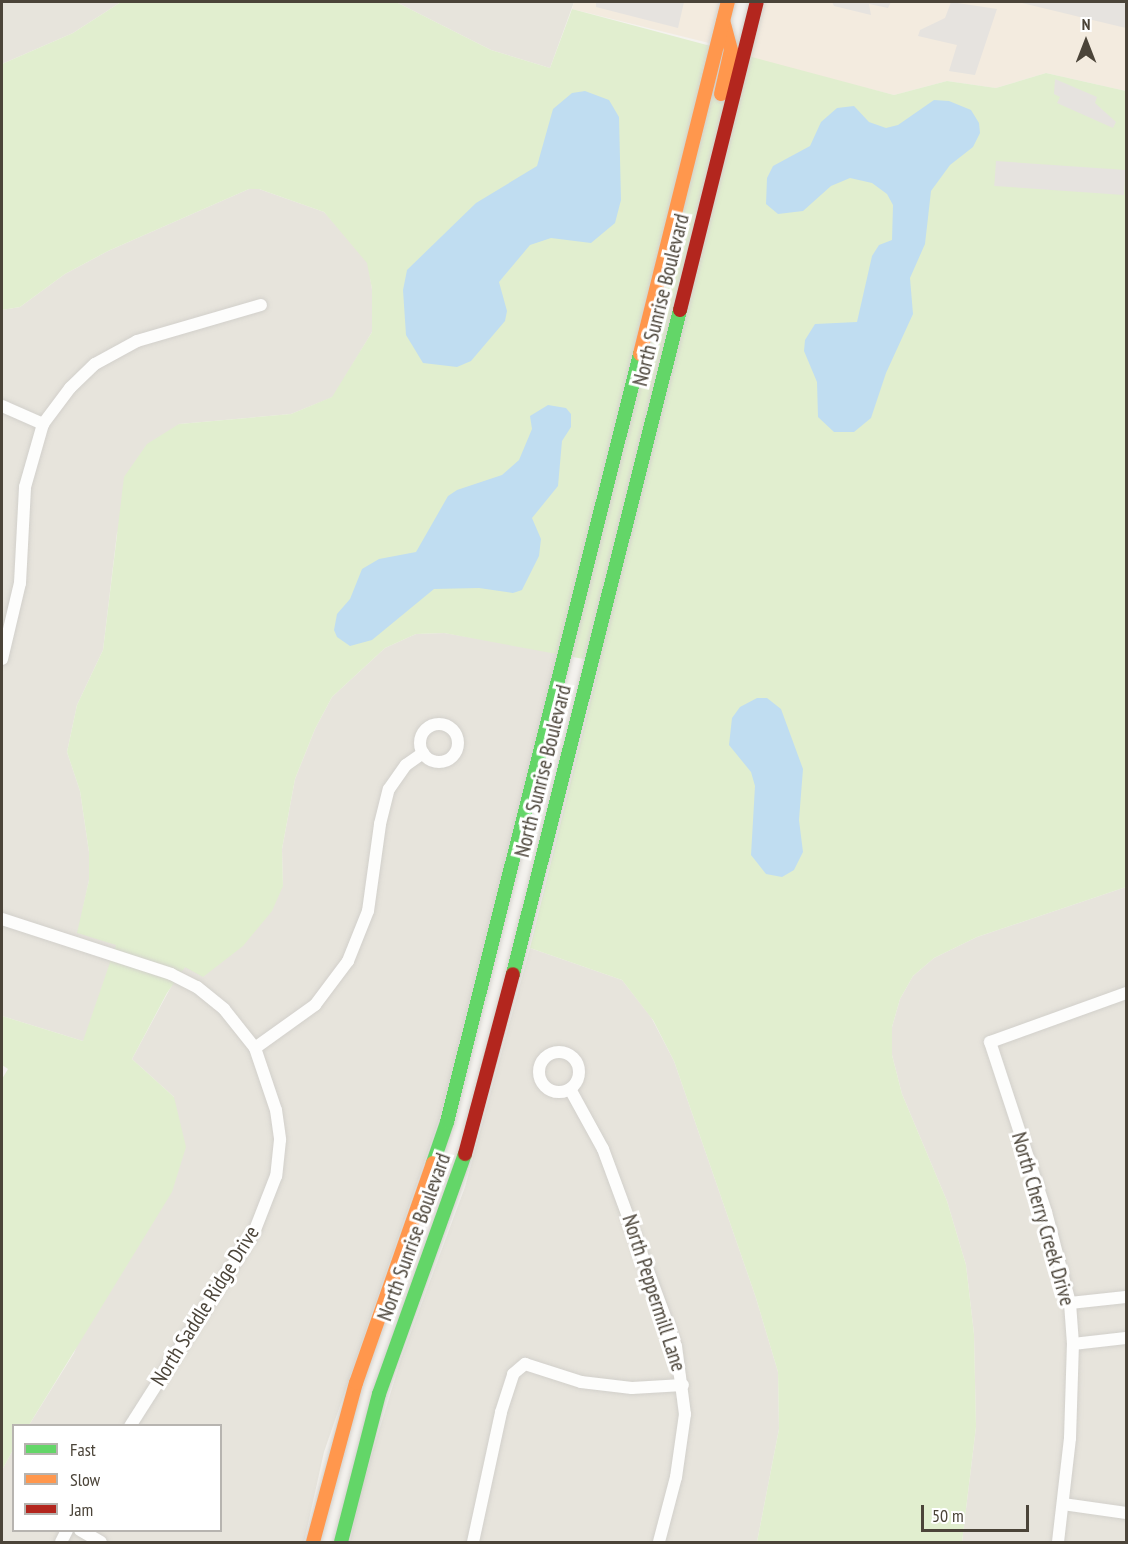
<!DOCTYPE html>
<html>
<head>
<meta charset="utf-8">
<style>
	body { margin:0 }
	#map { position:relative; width:1128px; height:1544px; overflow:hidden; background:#f4f2ee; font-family:"PT Sans Narrow",sans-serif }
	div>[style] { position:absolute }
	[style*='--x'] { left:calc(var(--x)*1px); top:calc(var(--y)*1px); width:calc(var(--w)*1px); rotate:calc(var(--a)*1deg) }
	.residential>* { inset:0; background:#e7e4dc }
	.commercial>* { inset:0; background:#f3ebdf }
	.green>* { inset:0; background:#e1eecf }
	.parking>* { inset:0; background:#e6e3df; transform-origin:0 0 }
	.water>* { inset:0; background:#c0ddf1 }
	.roads { filter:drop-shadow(0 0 2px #d2d0cb) drop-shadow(0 0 2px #d2d0cb) }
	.street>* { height:12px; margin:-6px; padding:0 6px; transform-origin:6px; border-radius:6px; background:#fdfdfc }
	.street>.ring { margin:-6px; padding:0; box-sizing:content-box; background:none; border:12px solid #fdfdfc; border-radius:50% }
	.fast>* { height:14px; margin:-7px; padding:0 7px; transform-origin:7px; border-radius:7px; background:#63d668 }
	.slow>* { height:14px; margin:-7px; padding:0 7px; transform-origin:7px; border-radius:7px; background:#ff974d }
	.jam>* { height:14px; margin:-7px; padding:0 7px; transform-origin:7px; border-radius:7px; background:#b3261e }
	span { translate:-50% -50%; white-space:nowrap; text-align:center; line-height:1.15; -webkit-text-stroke:6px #fff; paint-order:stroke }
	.street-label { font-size:21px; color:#4b4439 }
	.frame { position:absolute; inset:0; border:3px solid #4b4439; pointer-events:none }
	.legend { position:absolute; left:12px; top:1424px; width:210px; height:108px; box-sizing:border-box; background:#fff; border:2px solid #b7b4b0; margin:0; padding:8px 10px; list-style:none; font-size:18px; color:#4b4439 }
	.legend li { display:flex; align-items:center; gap:12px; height:30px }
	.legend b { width:30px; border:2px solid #b7b4b0 }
	.north { position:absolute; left:1056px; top:12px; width:60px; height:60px; -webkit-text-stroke:4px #fff; paint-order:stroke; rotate:0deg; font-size:16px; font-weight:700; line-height:24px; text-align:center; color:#4b4439 }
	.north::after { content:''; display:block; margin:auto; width:21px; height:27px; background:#4b4439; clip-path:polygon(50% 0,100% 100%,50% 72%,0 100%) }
	.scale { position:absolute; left:921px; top:1505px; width:108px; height:27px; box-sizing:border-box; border:3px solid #4b4439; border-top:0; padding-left:8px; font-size:18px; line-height:21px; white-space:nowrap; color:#4b4439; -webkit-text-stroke:4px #fff; paint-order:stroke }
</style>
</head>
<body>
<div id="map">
	<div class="residential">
		<div style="clip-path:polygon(2px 2px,121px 2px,73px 33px,2px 64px)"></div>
		<div style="clip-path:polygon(396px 2px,574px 2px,550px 68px,491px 50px)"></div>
		<div style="clip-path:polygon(249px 189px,259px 189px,324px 212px,336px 225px,368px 263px,372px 289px,372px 332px,333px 397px,291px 414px,179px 424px,117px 533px,103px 650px,77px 705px,67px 752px,80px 791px,89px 852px,89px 880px,78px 933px,283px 886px,282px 849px,295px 779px,315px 729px,332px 697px,385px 648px,416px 634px,444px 633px,558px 652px,441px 1114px,324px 1452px,304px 1542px,2px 1542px,2px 1470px,13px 1450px,14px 1530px,220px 1530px,220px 1426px,29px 1425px,74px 1353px,174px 1097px,132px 1059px,172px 985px,83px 1041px,2px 1016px,2px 310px,20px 307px,65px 274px,108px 251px)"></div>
		<div style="clip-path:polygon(1126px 887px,1126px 1542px,962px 1542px,976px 1427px,974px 1334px,966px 1265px,947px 1201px,902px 1094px,892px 1055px,892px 1027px,900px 999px,913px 976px,934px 958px,977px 937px)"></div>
		<div style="clip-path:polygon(530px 948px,622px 980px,651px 1017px,674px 1061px,756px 1298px,778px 1372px,779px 1429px,757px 1542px,350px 1542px,359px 1496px,401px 1359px,465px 1187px)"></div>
	</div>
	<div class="commercial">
		<div style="clip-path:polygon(574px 2px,720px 2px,709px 43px,572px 9px)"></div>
		<div style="clip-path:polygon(765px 2px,1126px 2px,1126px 91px,1046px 73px,996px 88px,947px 81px,894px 95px,749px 58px)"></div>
	</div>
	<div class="green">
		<div style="clip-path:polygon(121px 2px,396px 2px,491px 50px,550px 68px,572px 9px,894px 95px,947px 81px,996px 88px,1046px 73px,1126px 91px,1126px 887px,977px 937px,934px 958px,913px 976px,900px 999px,892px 1027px,892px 1055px,902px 1094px,947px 1201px,966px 1265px,974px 1334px,976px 1427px,962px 1542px,757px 1542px,779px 1429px,778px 1372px,756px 1298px,674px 1061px,653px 1020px,622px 980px,530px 948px,600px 662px,444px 633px,416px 634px,385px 648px,332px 697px,315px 729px,295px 779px,282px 849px,283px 886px,272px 911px,243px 946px,203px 977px,185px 967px,167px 993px,132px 1059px,174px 1097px,186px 1147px,172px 1192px,29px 1425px,14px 1426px,13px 1450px,2px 1470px,2px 1079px,8px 1069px,2px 1065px,2px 1016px,83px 1041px,116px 945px,77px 933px,89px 880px,89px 852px,80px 791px,67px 752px,77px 705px,103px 650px,124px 477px,147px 444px,179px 424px,291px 414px,332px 397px,372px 332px,372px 289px,367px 263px,324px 212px,259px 189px,249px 189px,108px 251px,65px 274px,20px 307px,2px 310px,2px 64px,73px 33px)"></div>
	</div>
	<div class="parking">
		<div style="clip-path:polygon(596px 2px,684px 2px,678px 28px,596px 7px)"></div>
		<div style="clip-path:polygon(832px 2px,891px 2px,888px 8px,869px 4px,871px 15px,834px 6px)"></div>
		<div style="clip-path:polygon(951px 2px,997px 9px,975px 75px,949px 71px,957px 45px,918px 36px,920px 30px,945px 18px)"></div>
		<div style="clip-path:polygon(1018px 2px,1126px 2px,1126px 28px,1084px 18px)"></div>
		<div style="clip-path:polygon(1055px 79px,1097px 97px,1095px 103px,1116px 122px,1113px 128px,1057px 103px,1060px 97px,1054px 94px)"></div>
		<div style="left:996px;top:161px;width:130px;height:25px;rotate:4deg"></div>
	</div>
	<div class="water">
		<div style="clip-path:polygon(585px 91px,609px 100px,619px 117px,621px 200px,615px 223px,591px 243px,551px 238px,530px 245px,499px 282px,507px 311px,505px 321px,471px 361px,457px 367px,423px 363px,406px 335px,403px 290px,407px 270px,476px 203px,537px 166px,553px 109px,572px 93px)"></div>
		<div style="clip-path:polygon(934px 100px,949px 101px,971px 110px,979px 123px,980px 133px,973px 147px,950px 165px,931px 191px,925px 244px,910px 278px,913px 314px,886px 373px,871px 418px,854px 432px,834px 432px,818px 417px,817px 382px,804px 351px,805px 340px,815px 324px,857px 322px,872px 256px,879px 245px,892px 240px,893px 205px,887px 194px,872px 183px,850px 178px,831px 186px,803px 211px,778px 214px,766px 204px,767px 178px,773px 166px,810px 146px,821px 122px,837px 108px,854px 106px,869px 122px,886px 128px,898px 125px)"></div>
		<div style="clip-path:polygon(548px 405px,566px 408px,571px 414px,571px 427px,562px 441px,558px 486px,532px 518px,541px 539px,539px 556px,522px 590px,513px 593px,479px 588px,434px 589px,372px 640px,350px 646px,337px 637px,334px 630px,337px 614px,350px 599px,362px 569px,379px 559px,416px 552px,448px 496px,457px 490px,502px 475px,519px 460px,532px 429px,530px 416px)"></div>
		<div style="clip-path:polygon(757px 698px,767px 698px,781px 709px,803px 769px,799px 820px,803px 852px,794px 870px,782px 877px,766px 874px,751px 855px,755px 786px,751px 772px,729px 745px,732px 718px,740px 707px)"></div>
	</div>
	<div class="roads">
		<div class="street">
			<div style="--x:2;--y:406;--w:45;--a:23.7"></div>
			<div style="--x:2;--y:659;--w:78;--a:-76.7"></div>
			<div style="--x:20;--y:583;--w:96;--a:-87"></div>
			<div style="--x:25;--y:487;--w:66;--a:-74.1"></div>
			<div style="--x:43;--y:424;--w:45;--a:-53.1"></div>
			<div style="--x:70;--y:388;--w:35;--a:-44"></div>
			<div style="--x:95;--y:364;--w:48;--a:-28.7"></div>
			<div style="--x:137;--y:341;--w:129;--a:-16.2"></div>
			<div class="ring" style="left:420px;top:724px;width:26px;height:26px"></div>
			<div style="--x:2;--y:919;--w:178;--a:18"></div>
			<div style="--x:171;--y:974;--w:29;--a:27"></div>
			<div style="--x:197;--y:987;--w:35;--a:39"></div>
			<div style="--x:224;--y:1009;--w:50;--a:51.5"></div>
			<div style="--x:255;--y:1048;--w:65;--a:71.3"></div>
			<div style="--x:276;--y:1110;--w:30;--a:82"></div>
			<div style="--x:280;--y:1140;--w:36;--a:96"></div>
			<div style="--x:276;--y:1176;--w:58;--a:111.3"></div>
			<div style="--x:255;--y:1230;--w:232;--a:122.5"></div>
			<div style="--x:255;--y:1048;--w:74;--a:-35.6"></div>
			<div style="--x:315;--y:1005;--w:55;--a:-53.1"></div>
			<div style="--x:348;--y:961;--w:54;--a:-68.2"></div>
			<div style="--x:368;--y:911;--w:88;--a:-82.1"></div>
			<div style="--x:380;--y:824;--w:36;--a:-76"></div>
			<div style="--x:389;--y:789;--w:29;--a:-55"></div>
			<div style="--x:406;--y:765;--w:21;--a:-35"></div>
			<div class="ring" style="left:539px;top:1052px;width:28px;height:28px"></div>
			<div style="--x:570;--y:1089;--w:68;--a:61.2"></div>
			<div style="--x:603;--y:1149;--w:210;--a:69.7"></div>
			<div style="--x:676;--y:1346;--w:69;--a:82.5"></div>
			<div style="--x:685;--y:1414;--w:64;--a:98.1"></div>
			<div style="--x:676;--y:1477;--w:67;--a:104.7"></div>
			<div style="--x:1070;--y:1303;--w:56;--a:-6.1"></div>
			<div style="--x:1073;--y:1344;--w:53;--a:-6.5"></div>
			<div style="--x:1063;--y:1504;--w:64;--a:8.1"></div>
			<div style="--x:80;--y:1530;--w:24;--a:30"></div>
			<div style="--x:61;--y:1542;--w:13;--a:-63"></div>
			<div style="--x:473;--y:1542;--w:133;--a:-77.8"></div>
			<div style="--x:501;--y:1412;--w:40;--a:-72"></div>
			<div style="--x:513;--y:1374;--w:16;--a:-40"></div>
			<div style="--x:525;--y:1364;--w:59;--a:17.8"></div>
			<div style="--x:581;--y:1382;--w:51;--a:6.7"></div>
			<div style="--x:632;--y:1388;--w:51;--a:-3.4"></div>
			<div style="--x:1058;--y:1542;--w:105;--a:-83.4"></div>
			<div style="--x:1070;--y:1438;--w:94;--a:-88.2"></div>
			<div style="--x:1073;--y:1344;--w:41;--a:-94.2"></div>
			<div style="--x:1070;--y:1303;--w:94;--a:-104.8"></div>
			<div style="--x:1046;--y:1212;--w:179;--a:-108.2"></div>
			<div style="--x:990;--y:1042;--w:145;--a:-19.8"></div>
		</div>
		<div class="fast">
			<div style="--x:513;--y:974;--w:685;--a:-75.88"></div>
			<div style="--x:433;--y:1163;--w:43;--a:-71.1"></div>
			<div style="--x:447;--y:1122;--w:792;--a:-75.89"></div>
			<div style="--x:341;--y:1542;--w:153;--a:-75.6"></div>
			<div style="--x:379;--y:1394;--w:255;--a:-70.3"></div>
		</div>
		<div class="slow">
			<div style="--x:721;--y:94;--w:45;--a:-77.2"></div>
			<div style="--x:731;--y:50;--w:30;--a:-105"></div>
			<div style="--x:640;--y:354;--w:363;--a:-76"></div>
			<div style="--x:313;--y:1542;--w:165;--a:-74.9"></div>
			<div style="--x:356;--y:1383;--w:233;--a:-70.7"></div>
		</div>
		<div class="jam">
			<div style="--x:680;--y:310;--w:317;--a:-76"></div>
			<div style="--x:465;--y:1154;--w:186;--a:-75.1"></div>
		</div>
	</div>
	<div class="street-label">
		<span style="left:661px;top:300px;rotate:-76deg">North Sunrise Boulevard</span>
		<span style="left:543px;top:771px;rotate:-76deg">North Sunrise Boulevard</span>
		<span style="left:1043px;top:1219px;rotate:74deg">North Cherry Creek Drive</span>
		<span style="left:414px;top:1237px;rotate:-70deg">North Sunrise Boulevard</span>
		<span style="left:654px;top:1293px;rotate:72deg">North Peppermill Lane</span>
		<span style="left:205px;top:1306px;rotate:-58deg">North Saddle Ridge Drive</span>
	</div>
	<div class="frame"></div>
	<ul class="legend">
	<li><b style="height:8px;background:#63d668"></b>Fast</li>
	<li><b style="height:8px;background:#ff974d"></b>Slow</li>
	<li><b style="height:8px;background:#b3261e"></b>Jam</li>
	</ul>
	<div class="north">N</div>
	<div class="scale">50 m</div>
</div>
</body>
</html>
